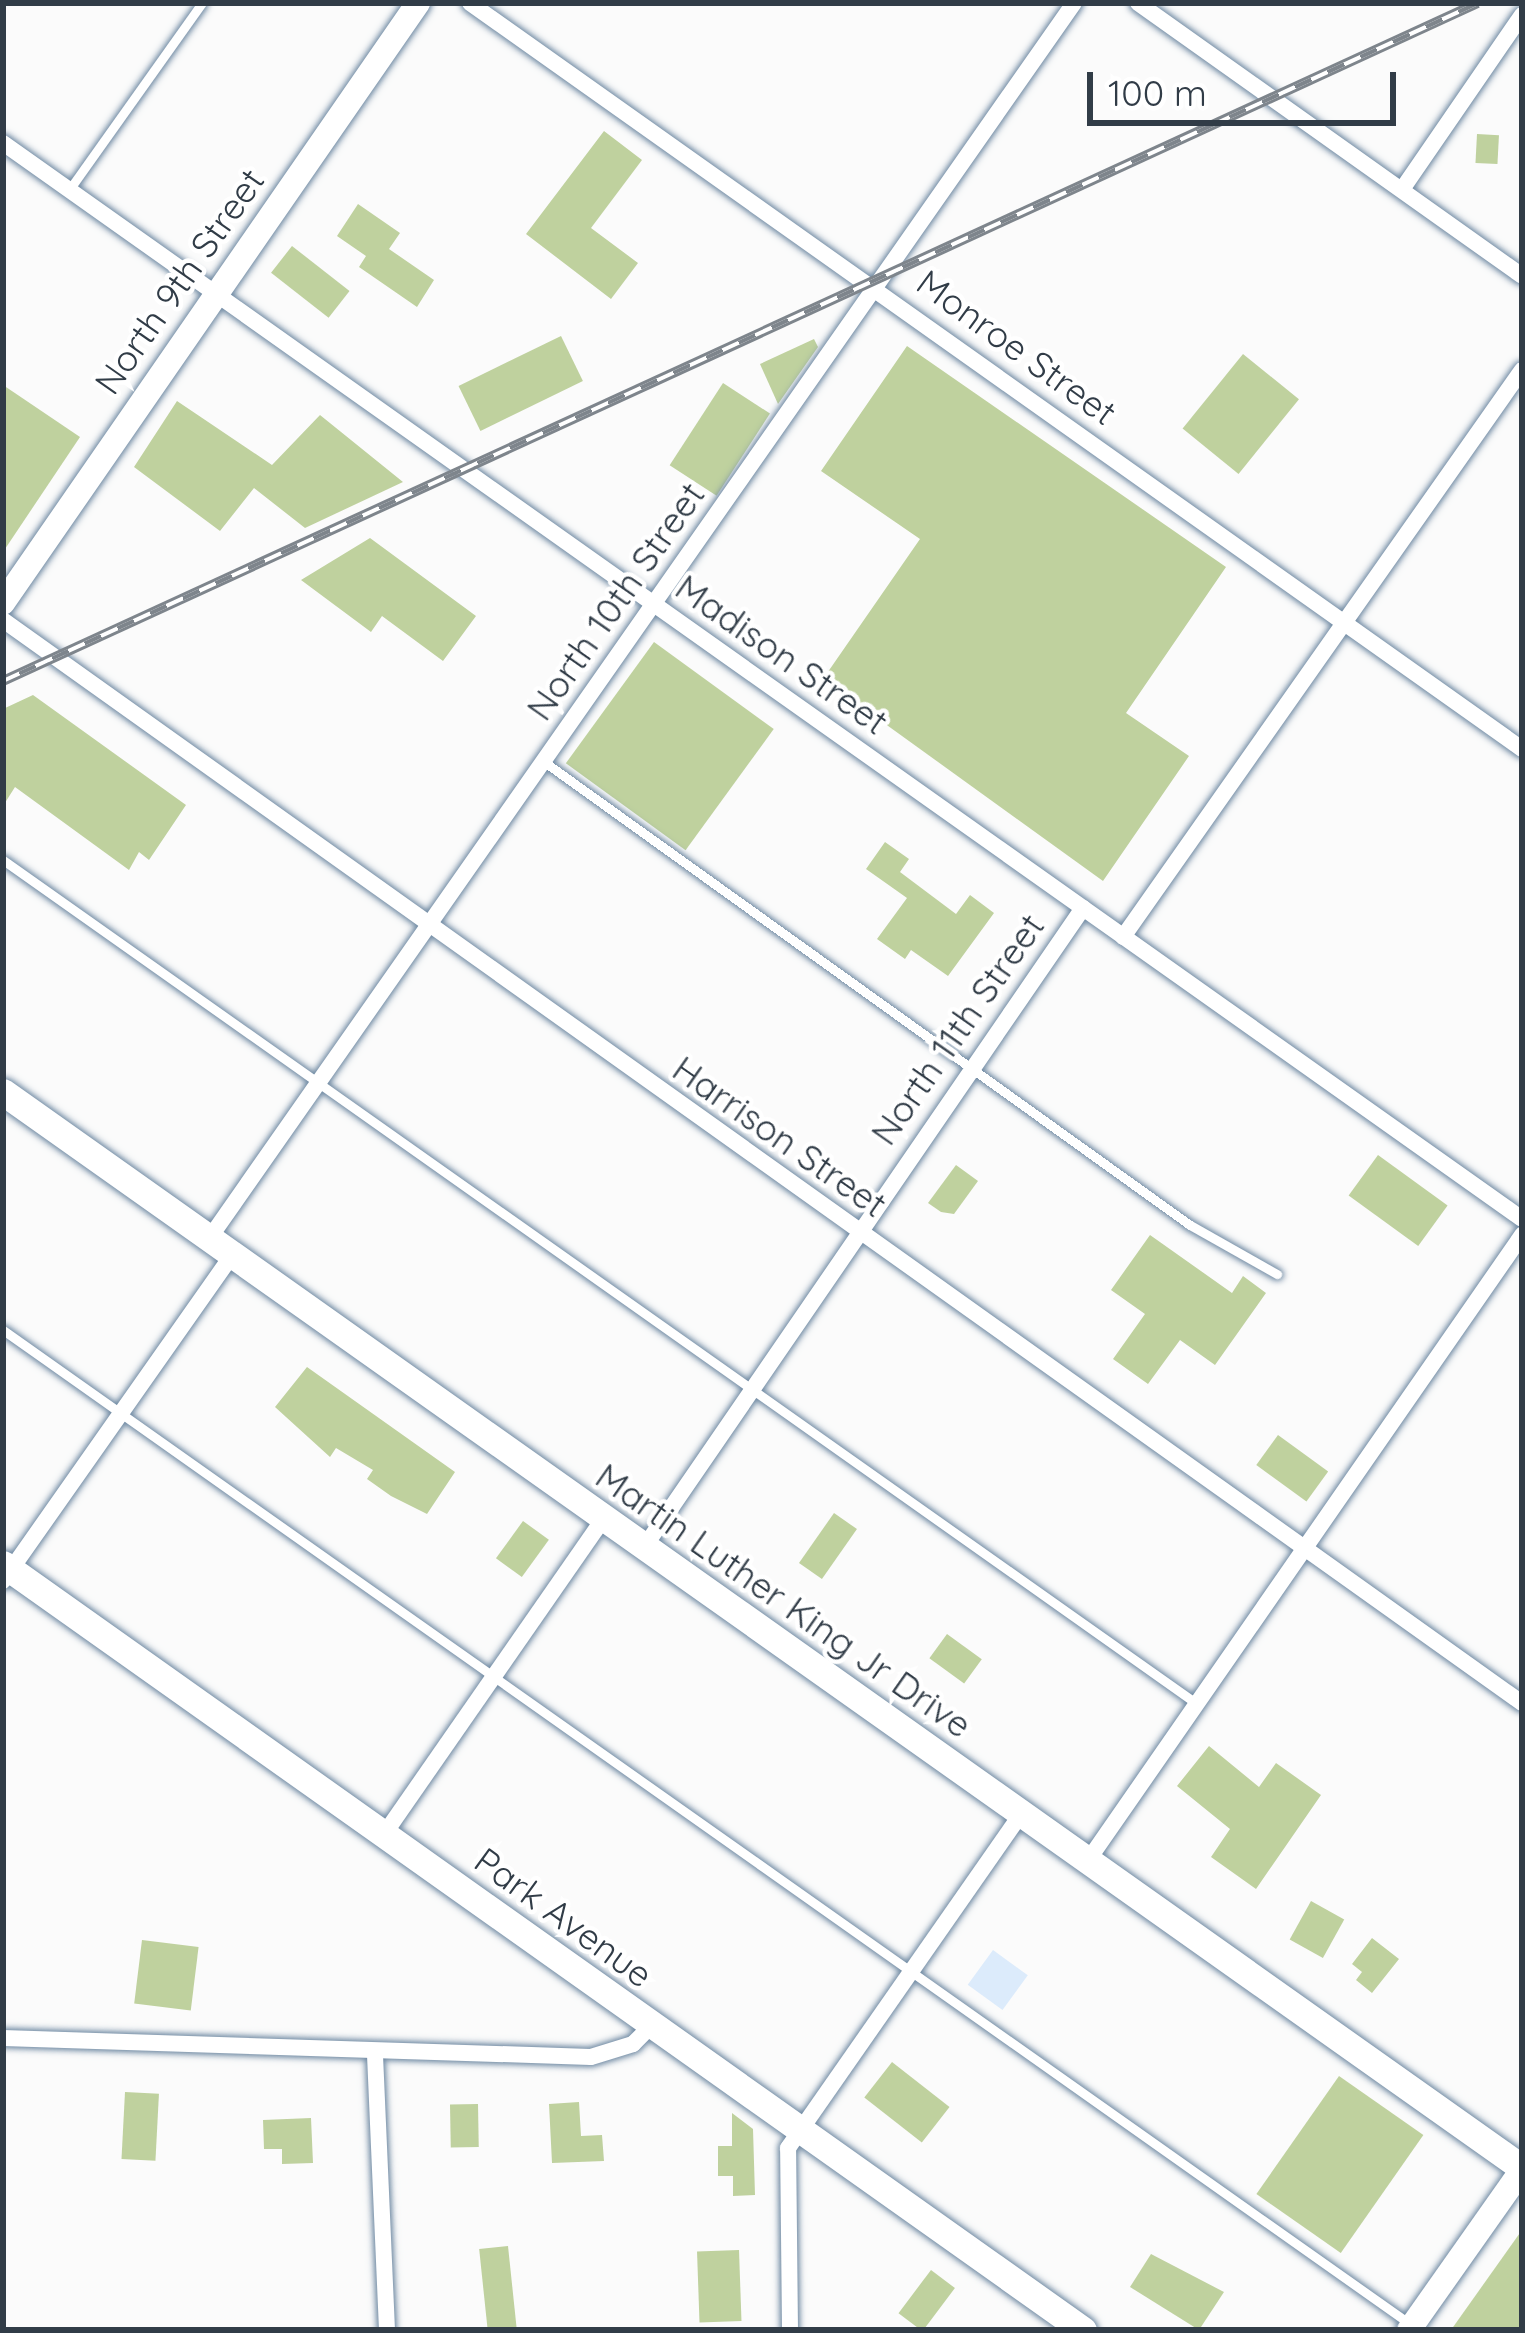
<!DOCTYPE html>
<html>
<head>
<meta charset="utf-8">
<style>
	body { margin:0 }
	#map { position:relative; width:1525px; height:2333px; overflow:hidden; background:#fbfbfb; font-family:Quicksand,sans-serif }
	div>[style] { position:absolute }
	[style*='--x'] { left:calc(var(--x)*1px); top:calc(var(--y)*1px); width:calc(var(--w)*1px); rotate:calc(var(--a)*1deg) }
	.green>* { inset:0; background:#dcebfb; transform-origin:0 0 }
	.building>* { inset:0; background:#bfd19e; transform-origin:0 0 }
	.roads { filter:drop-shadow(0 0 3px #708aa3) drop-shadow(0 0 3px #708aa3) }
	.lane>* { height:9px; margin:-4.5px; padding:0 4.5px; transform-origin:4.5px; border-radius:4.5px; background:#fff }
	.street>* { height:16px; margin:-8px; padding:0 8px; transform-origin:8px; border-radius:8px; background:#fff }
	.secondary>* { height:24px; margin:-12px; padding:0 12px; transform-origin:12px; border-radius:12px; background:#fff }
	.primary>* { height:27px; margin:-13.5px; padding:0 13.5px; transform-origin:13.5px; border-radius:13.5px; background:#fff }
	.rail>* { height:10px; margin-top:-5px; transform-origin:0; background:repeating-linear-gradient(90deg,#fff 0 18px,#7e858c 0 36px); box-sizing:border-box; border-block:3px solid #7e858c }
	span { translate:-50% -50%; white-space:nowrap; text-align:center; line-height:1.15; -webkit-text-stroke:9px #fff; paint-order:stroke }
	.street-label { font-size:36px; color:#313c47 }
	.frame { position:absolute; inset:0; border:6px solid #313c47; pointer-events:none }
	.scale { position:absolute; left:1087px; top:72px; width:309px; height:54px; box-sizing:border-box; border:6px solid #313c47; border-top:0; padding-left:15px; font-size:36px; line-height:42px; white-space:nowrap; color:#313c47; -webkit-text-stroke:9px #fff; paint-order:stroke }
</style>
</head>
<body>
<div id="map">
	<div class="green">
		<div style="left:993px;top:1950px;width:43px;height:43px;rotate:36deg"></div>
	</div>
	<div class="building">
		<div style="clip-path:polygon(604px 131px,642px 160px,591px 228px,638px 263px,611px 299px,526px 234px)"></div>
		<div style="left:1477px;top:134px;width:22px;height:29px;rotate:3deg"></div>
		<div style="clip-path:polygon(358px 204px,400px 233px,389px 249px,434px 280px,417px 307px,359px 267px,366px 256px,337px 236px)"></div>
		<div style="left:292px;top:246px;width:73px;height:34px;rotate:38deg"></div>
		<div style="left:561px;top:336px;width:50px;height:114px;rotate:64deg"></div>
		<div style="clip-path:polygon(814px 339px,818px 347px,778px 404px,760px 364px)"></div>
		<div style="clip-path:polygon(907px 346px,1226px 567px,1126px 713px,1189px 756px,1103px 881px,823px 679px,920px 539px,821px 471px)"></div>
		<div style="left:1243px;top:354px;width:72px;height:96px;rotate:39deg"></div>
		<div style="left:723px;top:383px;width:56px;height:98px;rotate:33deg"></div>
		<div style="clip-path:polygon(3px 385px,80px 437px,3px 552px)"></div>
		<div style="clip-path:polygon(177px 401px,272px 465px,320px 415px,403px 482px,305px 528px,254px 488px,220px 531px,134px 467px)"></div>
		<div style="clip-path:polygon(370px 538px,476px 616px,443px 661px,382px 616px,371px 632px,301px 580px)"></div>
		<div style="left:654px;top:642px;width:148px;height:150px;rotate:36deg"></div>
		<div style="clip-path:polygon(33px 695px,186px 805px,149px 860px,139px 852px,129px 870px,15px 787px,3px 806px,3px 709px)"></div>
		<div style="clip-path:polygon(885px 842px,909px 859px,900px 872px,956px 914px,970px 895px,994px 913px,948px 976px,911px 950px,905px 959px,877px 939px,907px 898px,866px 869px)"></div>
		<div style="left:1378px;top:1155px;width:86px;height:50px;rotate:36deg"></div>
		<div style="clip-path:polygon(956px 1165px,978px 1181px,954px 1214px,941px 1212px,928px 1203px)"></div>
		<div style="clip-path:polygon(1150px 1235px,1232px 1293px,1243px 1276px,1266px 1293px,1215px 1365px,1180px 1340px,1148px 1384px,1113px 1359px,1145px 1314px,1111px 1290px)"></div>
		<div style="clip-path:polygon(307px 1367px,455px 1472px,427px 1514px,391px 1496px,367px 1479px,373px 1470px,336px 1448px,330px 1457px,275px 1407px)"></div>
		<div style="left:1278px;top:1435px;width:62px;height:37px;rotate:36deg"></div>
		<div style="left:834px;top:1513px;width:28px;height:61px;rotate:35deg"></div>
		<div style="left:523px;top:1521px;width:32px;height:46px;rotate:36deg"></div>
		<div style="left:947px;top:1634px;width:43px;height:30px;rotate:36deg"></div>
		<div style="clip-path:polygon(1209px 1746px,1259px 1787px,1276px 1763px,1321px 1795px,1256px 1889px,1211px 1857px,1230px 1829px,1177px 1786px)"></div>
		<div style="left:1311px;top:1901px;width:38px;height:44px;rotate:29deg"></div>
		<div style="clip-path:polygon(1372px 1938px,1399px 1959px,1372px 1993px,1356px 1980px,1362px 1972px,1352px 1964px)"></div>
		<div style="left:142px;top:1940px;width:57px;height:64px;rotate:7deg"></div>
		<div style="left:892px;top:2062px;width:73px;height:45px;rotate:38deg"></div>
		<div style="left:1339px;top:2076px;width:103px;height:144px;rotate:35deg"></div>
		<div style="left:125px;top:2092px;width:34px;height:67px;rotate:3deg"></div>
		<div style="clip-path:polygon(579px 2102px,581px 2136px,602px 2135px,604px 2161px,552px 2163px,549px 2104px)"></div>
		<div style="left:478px;top:2104px;width:43px;height:28px;rotate:89deg"></div>
		<div style="clip-path:polygon(732px 2113px,753px 2129px,755px 2195px,733px 2196px,733px 2176px,718px 2176px,718px 2146px,732px 2146px)"></div>
		<div style="clip-path:polygon(311px 2118px,313px 2163px,282px 2164px,282px 2149px,264px 2149px,263px 2120px)"></div>
		<div style="clip-path:polygon(1522px 2230px,1522px 2330px,1451px 2330px)"></div>
		<div style="left:508px;top:2246px;width:84px;height:29px;rotate:84deg"></div>
		<div style="left:739px;top:2250px;width:71px;height:42px;rotate:88deg"></div>
		<div style="clip-path:polygon(1151px 2254px,1224px 2292px,1199px 2330px,1130px 2287px)"></div>
		<div style="left:931px;top:2270px;width:30px;height:54px;rotate:37deg"></div>
	</div>
	<div class="roads">
		<div class="lane">
			<div style="--x:69;--y:190;--w:229;--a:-54.6"></div>
			<div style="--x:543;--y:761;--w:796;--a:35.65"></div>
			<div style="--x:1190;--y:1225;--w:100;--a:29.4"></div>
			<div style="--x:3;--y:860;--w:1461;--a:35.25"></div>
			<div style="--x:3;--y:1330;--w:1723;--a:35.24"></div>
		</div>
		<div class="street">
			<div style="--x:470;--y:3;--w:1290;--a:35.34"></div>
			<div style="--x:1138;--y:3;--w:471;--a:35.4"></div>
			<div style="--x:3;--y:143;--w:1861;--a:35.31"></div>
			<div style="--x:1403;--y:188;--w:210;--a:-55.5"></div>
			<div style="--x:3;--y:620;--w:1866;--a:35.49"></div>
			<div style="--x:1123;--y:937;--w:693;--a:-54.87"></div>
			<div style="--x:211;--y:1236;--w:1505;--a:-55.01"></div>
			<div style="--x:645;--y:1546;--w:774;--a:-55.53"></div>
			<div style="--x:3;--y:1581;--w:402;--a:-54.9"></div>
			<div style="--x:385;--y:1833;--w:385;--a:-55.2"></div>
			<div style="--x:1089;--y:1859;--w:760;--a:-55.24"></div>
			<div style="--x:3;--y:2038;--w:588;--a:1.85"></div>
			<div style="--x:591;--y:2057;--w:44;--a:-17.2"></div>
			<div style="--x:633;--y:2044;--w:28;--a:-45"></div>
			<div style="--x:375;--y:2055;--w:275;--a:87.5"></div>
			<div style="--x:790;--y:2330;--w:182;--a:-90.6"></div>
			<div style="--x:788;--y:2148;--w:409;--a:-55.1"></div>
		</div>
		<div class="secondary">
			<div style="--x:3;--y:603;--w:730;--a:-55.33"></div>
			<div style="--x:1409;--y:2330;--w:196;--a:-54.8"></div>
		</div>
		<div class="primary">
			<div style="--x:3;--y:1092;--w:1861;--a:35.31"></div>
			<div style="--x:3;--y:1564;--w:1324;--a:35.35"></div>
		</div>
	</div>
	<div class="rail">
		<div style="--x:3;--y:681;--w:1623;--a:-24.69"></div>
	</div>
	<div class="street-label">
		<span style="left:179px;top:281px;rotate:-55deg">North 9th Street</span>
		<span style="left:1017px;top:347px;rotate:36deg">Monroe Street</span>
		<span style="left:615px;top:601px;rotate:-55deg">North 10th Street</span>
		<span style="left:782px;top:654px;rotate:35deg">Madison Street</span>
		<span style="left:957px;top:1029px;rotate:-55deg">North 11th Street</span>
		<span style="left:780px;top:1136px;rotate:35deg">Harrison Street</span>
		<span style="left:784px;top:1600px;rotate:35deg">Martin Luther King Jr Drive</span>
		<span style="left:564px;top:1917px;rotate:36deg">Park Avenue</span>
	</div>
	<div class="frame"></div>
	<div class="scale">100 m</div>
</div>
</body>
</html>
